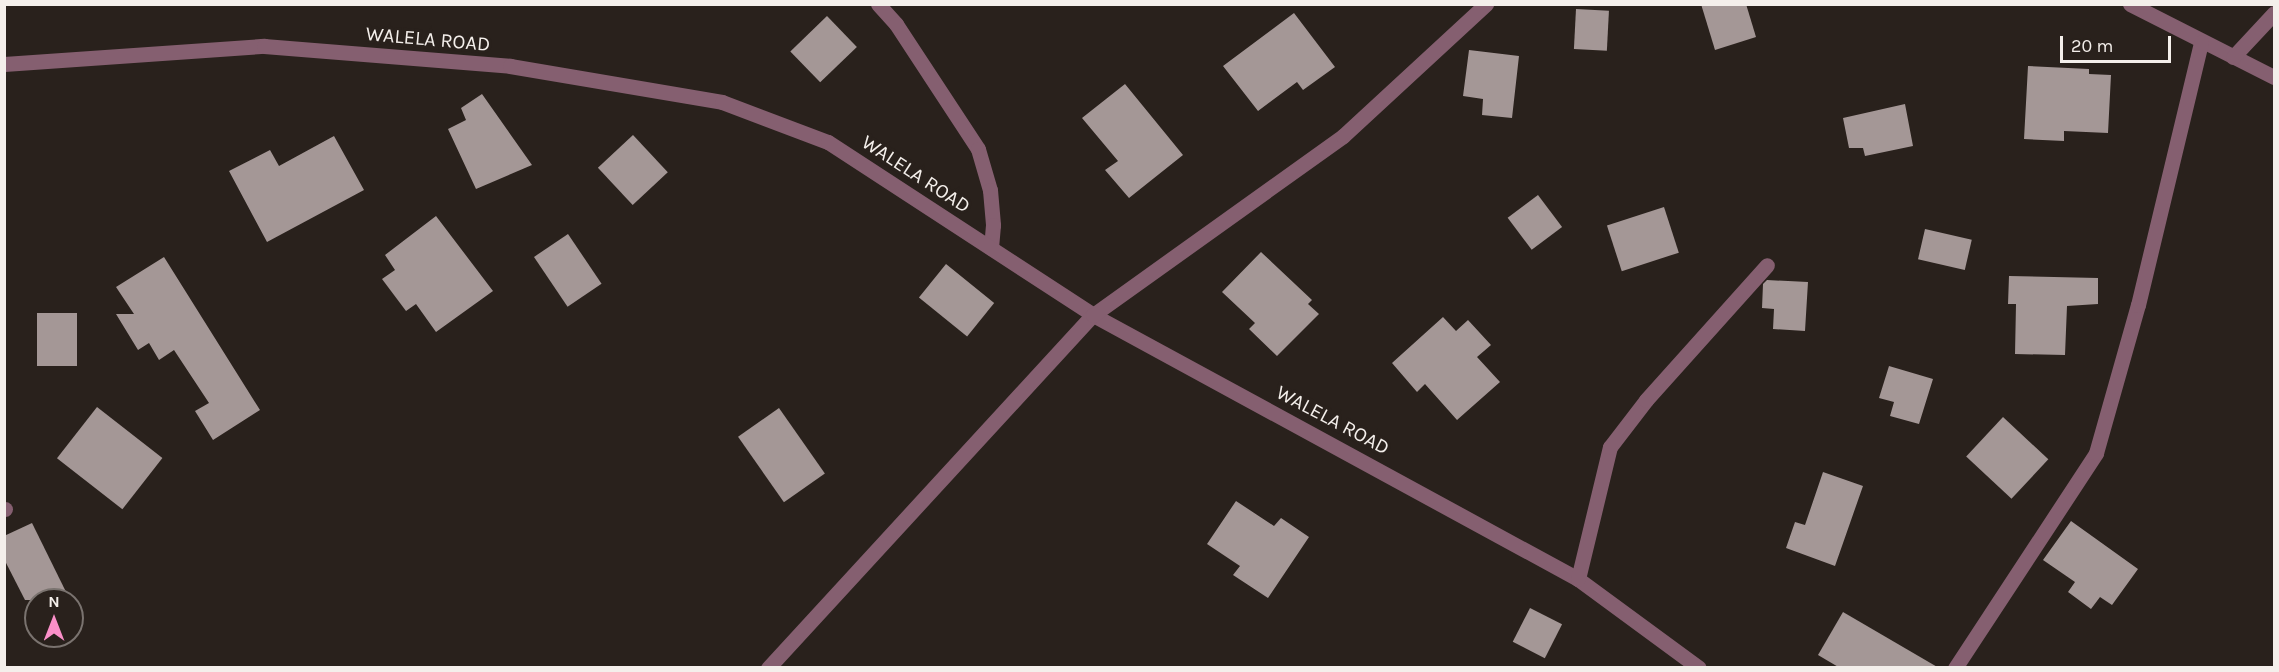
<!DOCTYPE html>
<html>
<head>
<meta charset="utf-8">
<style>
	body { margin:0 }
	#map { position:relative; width:2279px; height:672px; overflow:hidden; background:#29211c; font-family:Karla,sans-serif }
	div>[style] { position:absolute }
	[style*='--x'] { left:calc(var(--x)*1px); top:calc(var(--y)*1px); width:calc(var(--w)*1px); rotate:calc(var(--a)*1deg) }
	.building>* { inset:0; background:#a49796; transform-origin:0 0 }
	.minor>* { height:15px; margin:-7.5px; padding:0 7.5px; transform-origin:7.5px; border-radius:7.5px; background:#855f70 }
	span { translate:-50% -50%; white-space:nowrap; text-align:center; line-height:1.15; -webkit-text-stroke:6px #29211c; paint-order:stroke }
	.street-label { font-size:20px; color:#f4efeb }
	.frame { position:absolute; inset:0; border:6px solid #f4efeb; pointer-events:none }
	.north { position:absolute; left:24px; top:588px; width:60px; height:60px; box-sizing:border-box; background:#29211c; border:2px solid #7a736f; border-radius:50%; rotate:0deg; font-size:16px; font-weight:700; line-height:24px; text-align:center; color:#f4efeb }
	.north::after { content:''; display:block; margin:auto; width:21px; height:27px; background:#fa8fc8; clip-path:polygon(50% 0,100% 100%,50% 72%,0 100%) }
	.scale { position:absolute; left:2060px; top:36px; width:111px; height:27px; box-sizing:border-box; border:3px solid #f4efeb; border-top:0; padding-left:8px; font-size:18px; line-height:21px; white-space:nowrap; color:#f4efeb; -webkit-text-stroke:4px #29211c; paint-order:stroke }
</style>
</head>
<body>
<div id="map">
	<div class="building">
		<div style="clip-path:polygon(1701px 4px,1746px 4px,1756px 37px,1715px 50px)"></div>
		<div style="left:1576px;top:9px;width:33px;height:40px;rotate:3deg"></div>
		<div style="clip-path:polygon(1294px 13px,1335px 67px,1303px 90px,1297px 82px,1258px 111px,1223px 66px)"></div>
		<div style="left:827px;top:16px;width:43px;height:51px;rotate:46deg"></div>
		<div style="clip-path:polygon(1469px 50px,1519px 56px,1512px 118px,1482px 115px,1483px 99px,1463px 96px)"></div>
		<div style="clip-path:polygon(2028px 66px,2089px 69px,2089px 74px,2111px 75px,2108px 133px,2064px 131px,2064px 141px,2024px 139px)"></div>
		<div style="clip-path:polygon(1125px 84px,1183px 155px,1129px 198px,1105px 170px,1118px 161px,1082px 118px)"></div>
		<div style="clip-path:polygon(482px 94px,532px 165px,476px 189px,448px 129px,466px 120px,461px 108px)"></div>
		<div style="clip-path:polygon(1905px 104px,1913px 146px,1865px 156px,1863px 148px,1849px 148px,1843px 118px)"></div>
		<div style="left:633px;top:135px;width:51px;height:48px;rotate:47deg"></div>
		<div style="clip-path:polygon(334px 136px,364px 190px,267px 242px,229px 171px,270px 150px,279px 166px)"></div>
		<div style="left:1538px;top:195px;width:40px;height:38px;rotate:53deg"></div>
		<div style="left:1664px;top:207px;width:48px;height:60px;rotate:72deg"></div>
		<div style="clip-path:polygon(436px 216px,493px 291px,436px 332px,416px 304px,406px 311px,382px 279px,395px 270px,385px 255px)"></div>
		<div style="left:1925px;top:229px;width:48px;height:31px;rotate:13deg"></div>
		<div style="left:568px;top:234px;width:60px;height:41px;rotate:56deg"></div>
		<div style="clip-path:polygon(1261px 252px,1312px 300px,1308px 304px,1319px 314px,1277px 356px,1249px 329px,1255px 323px,1222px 292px)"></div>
		<div style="clip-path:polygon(164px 257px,260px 410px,213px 440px,195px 411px,209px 403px,174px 350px,159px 360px,149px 343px,138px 350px,116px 314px,134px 314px,116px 287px)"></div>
		<div style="left:946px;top:264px;width:62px;height:43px;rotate:39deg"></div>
		<div style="clip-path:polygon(2009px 276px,2098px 278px,2098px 304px,2067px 306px,2065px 355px,2015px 354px,2016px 304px,2008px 304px)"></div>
		<div style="clip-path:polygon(1767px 280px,1808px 282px,1805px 331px,1773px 329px,1774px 309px,1762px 308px,1763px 284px)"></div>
		<div style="left:37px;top:313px;width:40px;height:53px"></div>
		<div style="clip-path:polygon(1443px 317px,1456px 331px,1468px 320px,1491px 345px,1477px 357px,1500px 382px,1457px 420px,1425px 384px,1417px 392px,1392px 363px)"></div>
		<div style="clip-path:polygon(1889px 366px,1933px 379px,1919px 424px,1890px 416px,1894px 402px,1879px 398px)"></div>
		<div style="left:97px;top:407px;width:83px;height:65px;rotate:38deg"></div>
		<div style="left:779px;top:408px;width:80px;height:50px;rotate:55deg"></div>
		<div style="left:2003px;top:417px;width:62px;height:54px;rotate:43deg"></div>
		<div style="clip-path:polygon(1823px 472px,1863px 486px,1835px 566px,1786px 548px,1795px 522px,1805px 525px)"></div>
		<div style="clip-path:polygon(1236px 501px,1274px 526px,1281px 518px,1309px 537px,1268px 598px,1233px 575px,1240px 566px,1207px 544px)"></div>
		<div style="clip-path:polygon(2071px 521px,2138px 569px,2112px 605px,2100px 597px,2091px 609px,2068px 592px,2075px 582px,2043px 560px)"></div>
		<div style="clip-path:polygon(32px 523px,70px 600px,25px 600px,4px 559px,4px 536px)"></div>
		<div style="left:1530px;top:608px;width:36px;height:38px;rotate:27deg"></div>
		<div style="clip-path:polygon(1843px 612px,1939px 668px,1840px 668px,1818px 655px)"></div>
	</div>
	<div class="minor">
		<div style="--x:878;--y:4;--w:27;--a:48"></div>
		<div style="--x:896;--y:24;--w:149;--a:56.7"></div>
		<div style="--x:978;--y:149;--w:43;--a:73.7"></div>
		<div style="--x:990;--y:190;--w:35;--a:85"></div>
		<div style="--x:993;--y:225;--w:23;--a:95"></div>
		<div style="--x:2130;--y:4;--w:161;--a:26.9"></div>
		<div style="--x:2233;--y:57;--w:60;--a:-47"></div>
		<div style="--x:4;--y:64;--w:261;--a:-4"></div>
		<div style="--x:264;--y:46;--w:247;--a:4.6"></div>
		<div style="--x:510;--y:66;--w:215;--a:9.6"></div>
		<div style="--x:722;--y:102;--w:113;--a:20.7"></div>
		<div style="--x:828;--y:142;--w:316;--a:33.1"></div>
		<div style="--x:1093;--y:315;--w:552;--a:28.56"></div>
		<div style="--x:1578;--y:579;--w:150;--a:36.3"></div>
		<div style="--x:4;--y:509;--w:1;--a:0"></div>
		<div style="--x:1578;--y:579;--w:136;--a:-76.4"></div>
		<div style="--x:1610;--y:447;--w:59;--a:-52.5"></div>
		<div style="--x:1646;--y:400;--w:181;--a:-48.1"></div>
		<div style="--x:768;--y:668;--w:480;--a:-47.4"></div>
		<div style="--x:1093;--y:315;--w:307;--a:-35.6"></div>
		<div style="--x:1343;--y:136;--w:195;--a:-42.7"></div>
		<div style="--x:1955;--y:668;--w:257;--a:-56.7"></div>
		<div style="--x:2096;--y:453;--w:154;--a:-74.2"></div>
		<div style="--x:2138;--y:305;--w:270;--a:-76.5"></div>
	</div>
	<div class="street-label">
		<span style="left:428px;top:39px;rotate:5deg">WALELA ROAD</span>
		<span style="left:916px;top:174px;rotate:33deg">WALELA ROAD</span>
		<span style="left:1333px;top:420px;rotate:28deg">WALELA ROAD</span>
	</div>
	<div class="frame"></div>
	<div class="north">N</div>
	<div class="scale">20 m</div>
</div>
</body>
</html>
